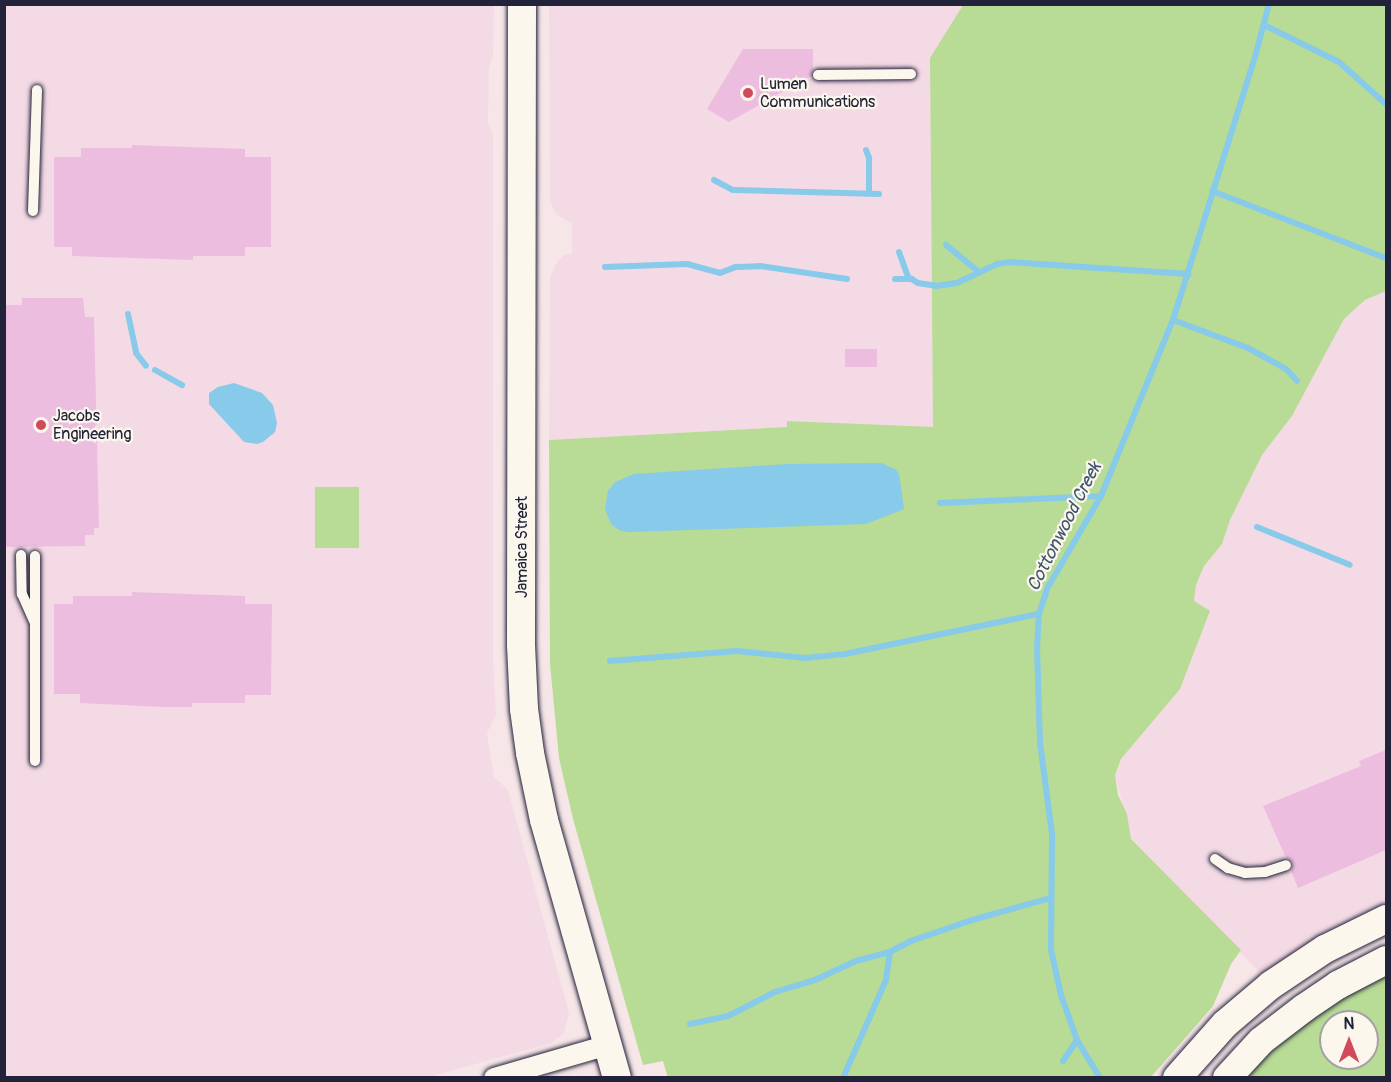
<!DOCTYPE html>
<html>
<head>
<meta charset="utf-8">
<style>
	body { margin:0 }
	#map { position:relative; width:1391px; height:1082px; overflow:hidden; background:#f7e6e8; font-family:Pangolin,sans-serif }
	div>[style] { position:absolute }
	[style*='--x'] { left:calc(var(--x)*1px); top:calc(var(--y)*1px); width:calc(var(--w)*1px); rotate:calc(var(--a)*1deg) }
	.built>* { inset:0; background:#f4dae5 }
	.green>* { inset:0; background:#b8db95; transform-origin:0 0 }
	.water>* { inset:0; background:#87cae9 }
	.stream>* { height:6px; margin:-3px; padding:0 3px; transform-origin:3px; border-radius:3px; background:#87cae9 }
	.building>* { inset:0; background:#edbddf; transform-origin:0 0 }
	.roads { filter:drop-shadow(0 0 2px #22223b) drop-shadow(0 0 2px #22223b) }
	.service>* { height:10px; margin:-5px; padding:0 5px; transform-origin:5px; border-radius:5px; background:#fbf7ec }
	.minor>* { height:20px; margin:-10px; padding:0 10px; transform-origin:10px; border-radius:10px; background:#fbf7ec }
	.secondary>* { height:28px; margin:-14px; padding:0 14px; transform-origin:14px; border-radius:14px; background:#fbf7ec }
	.dots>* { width:16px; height:16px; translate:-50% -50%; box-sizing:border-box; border:3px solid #fbf7ec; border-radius:50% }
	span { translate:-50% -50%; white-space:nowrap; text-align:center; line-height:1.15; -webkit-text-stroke:4.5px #fbf7ec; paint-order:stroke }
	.poi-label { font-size:16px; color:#22223b }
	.left { translate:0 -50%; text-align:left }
	.street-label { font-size:16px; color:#22223b }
	.water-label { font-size:18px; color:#40546f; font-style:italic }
	.frame { position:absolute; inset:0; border:6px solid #22223b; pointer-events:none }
	.north { position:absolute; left:1319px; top:1010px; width:60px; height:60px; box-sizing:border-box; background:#fbf7ec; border:2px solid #a4a2a5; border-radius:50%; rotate:0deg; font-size:16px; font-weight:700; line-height:24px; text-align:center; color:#22223b }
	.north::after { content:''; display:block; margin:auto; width:21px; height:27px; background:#d1495b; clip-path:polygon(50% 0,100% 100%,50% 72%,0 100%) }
</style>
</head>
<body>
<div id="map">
	<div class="built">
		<div style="clip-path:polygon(5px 5px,494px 5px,493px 54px,489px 68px,488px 123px,493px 135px,493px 660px,496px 715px,487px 733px,494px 777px,508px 790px,569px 1013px,564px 1033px,551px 1043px,429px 1077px,5px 1078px)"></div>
		<div style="clip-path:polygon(549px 5px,963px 5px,930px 58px,933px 428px,788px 421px,788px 427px,549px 440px,550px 278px,555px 265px,563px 256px,572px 253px,572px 224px,557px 215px,550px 202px)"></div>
		<div style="clip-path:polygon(1386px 291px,1386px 908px,1263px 976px,1131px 839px,1115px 775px,1121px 759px,1180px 689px,1210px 612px,1194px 601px,1196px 585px,1204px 566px,1222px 544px,1230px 520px,1262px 455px,1292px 416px,1344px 319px,1365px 300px)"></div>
	</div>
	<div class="green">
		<div style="clip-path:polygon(963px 5px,1386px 5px,1386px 291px,1365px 300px,1344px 319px,1292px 416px,1262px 455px,1230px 520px,1222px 544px,1204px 566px,1196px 585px,1194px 601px,1210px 611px,1180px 689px,1121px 759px,1115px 775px,1118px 795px,1127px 814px,1131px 839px,1241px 950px,1231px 964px,1213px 1006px,1151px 1077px,668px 1078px,663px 1061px,643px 1065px,573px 819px,559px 758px,550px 664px,549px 440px,787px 427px,787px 421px,933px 427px,930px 58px)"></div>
		<div style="left:315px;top:487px;width:44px;height:61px"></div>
		<div style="clip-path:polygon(evenodd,1386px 973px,1386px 1077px,1242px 1078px,1309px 1018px,1386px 973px,1331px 1022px,1367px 1022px,1367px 1058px,1331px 1058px,1331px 1022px)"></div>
	</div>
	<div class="water">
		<div style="clip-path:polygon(234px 383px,262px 393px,273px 405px,277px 423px,275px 432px,263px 442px,257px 444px,244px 442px,209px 404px,209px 393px,218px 387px)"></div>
		<div style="clip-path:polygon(881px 463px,895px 469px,899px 474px,904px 509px,866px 524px,628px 532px,619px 530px,611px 524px,605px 509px,608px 491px,615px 482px,634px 474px,787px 464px)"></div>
	</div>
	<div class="stream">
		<div style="--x:1264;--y:25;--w:84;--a:26.3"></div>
		<div style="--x:1339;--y:62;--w:63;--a:41.8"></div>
		<div style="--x:866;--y:150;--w:9;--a:69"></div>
		<div style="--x:869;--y:158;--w:35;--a:90"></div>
		<div style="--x:714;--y:180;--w:21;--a:28"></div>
		<div style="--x:733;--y:190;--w:146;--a:1.6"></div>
		<div style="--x:1212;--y:191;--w:186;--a:21.1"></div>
		<div style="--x:946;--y:245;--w:43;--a:39.3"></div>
		<div style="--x:899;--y:252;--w:27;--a:70"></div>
		<div style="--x:908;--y:277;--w:12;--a:31"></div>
		<div style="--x:918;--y:283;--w:18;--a:9"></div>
		<div style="--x:936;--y:286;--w:21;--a:-8"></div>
		<div style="--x:957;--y:283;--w:44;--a:-25.4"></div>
		<div style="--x:997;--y:264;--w:12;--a:-9"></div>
		<div style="--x:1009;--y:262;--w:180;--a:3.8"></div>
		<div style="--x:605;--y:267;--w:82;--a:-2.1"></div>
		<div style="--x:687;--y:264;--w:34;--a:15"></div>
		<div style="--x:720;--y:273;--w:17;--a:-21"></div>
		<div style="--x:736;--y:267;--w:24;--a:-2"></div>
		<div style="--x:760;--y:266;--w:88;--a:8.5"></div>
		<div style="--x:895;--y:279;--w:17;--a:0"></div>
		<div style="--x:128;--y:314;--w:40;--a:78"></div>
		<div style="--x:136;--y:353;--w:16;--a:52"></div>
		<div style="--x:1173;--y:320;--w:80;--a:20.5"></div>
		<div style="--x:1248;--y:348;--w:43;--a:28.9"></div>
		<div style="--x:1286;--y:369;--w:16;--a:47"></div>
		<div style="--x:155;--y:370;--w:31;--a:29"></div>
		<div style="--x:940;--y:503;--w:161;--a:-2.5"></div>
		<div style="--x:1257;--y:527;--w:100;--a:22.2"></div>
		<div style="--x:610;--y:661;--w:127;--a:-4.5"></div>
		<div style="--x:737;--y:651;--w:68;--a:5.9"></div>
		<div style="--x:805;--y:658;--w:40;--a:-5.7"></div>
		<div style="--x:845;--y:654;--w:198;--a:-11.7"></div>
		<div style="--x:690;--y:1024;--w:39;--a:-12"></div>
		<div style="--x:728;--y:1016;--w:53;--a:-27.1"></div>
		<div style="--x:775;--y:992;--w:42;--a:-16.7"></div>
		<div style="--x:815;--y:980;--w:45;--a:-24.9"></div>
		<div style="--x:856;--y:961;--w:35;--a:-15"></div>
		<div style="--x:890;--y:952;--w:24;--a:-28"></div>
		<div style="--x:911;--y:941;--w:65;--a:-19"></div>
		<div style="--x:972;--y:920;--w:82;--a:-15.6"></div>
		<div style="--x:1063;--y:1061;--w:25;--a:-56"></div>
		<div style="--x:843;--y:1078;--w:107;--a:-66.3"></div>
		<div style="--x:886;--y:980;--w:28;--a:-82"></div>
		<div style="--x:1100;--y:1078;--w:44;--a:-121.2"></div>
		<div style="--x:1077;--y:1040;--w:48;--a:-109.6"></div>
		<div style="--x:1061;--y:995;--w:46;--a:-102.5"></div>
		<div style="--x:1051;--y:950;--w:116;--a:-89.5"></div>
		<div style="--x:1052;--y:834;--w:92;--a:-97.5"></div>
		<div style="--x:1040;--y:743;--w:94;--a:-91.8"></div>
		<div style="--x:1037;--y:649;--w:35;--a:-87"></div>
		<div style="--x:1039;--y:614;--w:28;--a:-72"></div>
		<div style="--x:1048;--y:587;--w:105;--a:-59.8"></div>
		<div style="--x:1101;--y:496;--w:190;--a:-67.8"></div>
		<div style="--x:1173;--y:320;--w:275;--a:-72.7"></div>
		<div style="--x:1255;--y:57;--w:55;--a:-75.2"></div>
	</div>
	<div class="building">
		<div style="clip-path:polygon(743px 49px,813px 49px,813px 69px,811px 76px,729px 122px,707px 109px)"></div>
		<div style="clip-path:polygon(132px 145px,245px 149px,245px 157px,271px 157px,271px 247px,245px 247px,245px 256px,193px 256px,193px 260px,72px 256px,72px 247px,54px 247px,54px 157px,81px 157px,81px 148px,132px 148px)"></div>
		<div style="clip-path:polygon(22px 298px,83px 298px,85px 317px,94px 317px,99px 528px,94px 528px,94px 535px,85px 535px,85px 546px,4px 547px,4px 305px,22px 305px)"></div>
		<div style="left:845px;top:349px;width:32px;height:18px"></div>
		<div style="clip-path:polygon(132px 592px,245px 596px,245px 604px,272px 604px,271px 695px,245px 695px,245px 703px,192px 703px,192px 707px,163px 707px,80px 703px,80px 694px,54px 694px,54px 604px,73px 604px,73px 596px,132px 596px)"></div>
		<div style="clip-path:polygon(1386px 750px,1386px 850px,1298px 888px,1291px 871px,1293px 862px,1286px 858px,1263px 806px,1361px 766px,1359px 761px)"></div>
	</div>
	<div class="roads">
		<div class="service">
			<div style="--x:818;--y:75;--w:93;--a:-0.6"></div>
			<div style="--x:33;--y:211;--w:121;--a:-88.1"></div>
			<div style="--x:21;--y:555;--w:39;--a:89"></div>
			<div style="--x:22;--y:594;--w:30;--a:66"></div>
			<div style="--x:35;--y:761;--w:205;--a:-90"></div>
			<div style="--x:1215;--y:859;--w:16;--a:35"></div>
			<div style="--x:1228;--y:868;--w:18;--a:16"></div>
			<div style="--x:1245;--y:873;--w:20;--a:-3"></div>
			<div style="--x:1265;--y:872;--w:22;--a:-18"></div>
		</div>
		<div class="minor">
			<div style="--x:494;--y:1078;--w:119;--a:-16.1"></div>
		</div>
		<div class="secondary">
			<div style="--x:522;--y:4;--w:641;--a:90.09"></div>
			<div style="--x:521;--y:645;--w:64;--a:87.3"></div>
			<div style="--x:524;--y:709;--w:44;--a:82.2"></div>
			<div style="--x:530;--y:753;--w:68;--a:78.2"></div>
			<div style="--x:544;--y:820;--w:268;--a:74.2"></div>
			<div style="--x:1177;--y:1078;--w:72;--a:-48.4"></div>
			<div style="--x:1225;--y:1024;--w:60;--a:-40.3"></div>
			<div style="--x:1271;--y:985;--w:65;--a:-33.7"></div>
			<div style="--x:1325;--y:949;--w:68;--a:-26.2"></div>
			<div style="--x:1227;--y:1078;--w:50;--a:-47.4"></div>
			<div style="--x:1261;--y:1041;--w:54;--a:-37.5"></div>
			<div style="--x:1304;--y:1008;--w:41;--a:-34.1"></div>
			<div style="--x:1338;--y:985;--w:54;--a:-27.5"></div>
		</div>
	</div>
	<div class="dots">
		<div style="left:748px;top:93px;background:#d1495b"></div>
		<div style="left:41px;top:425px;background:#d1495b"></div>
	</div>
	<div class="poi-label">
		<span class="left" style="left:760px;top:93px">Lumen<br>Communications</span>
		<span class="left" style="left:53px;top:425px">Jacobs<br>Engineering</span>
	</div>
	<div class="street-label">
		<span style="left:522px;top:547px;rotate:-90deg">Jamaica Street</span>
	</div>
	<div class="water-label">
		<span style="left:1065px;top:527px;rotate:-63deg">Cottonwood Creek</span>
	</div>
	<div class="frame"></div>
	<div class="north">N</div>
</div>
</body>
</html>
